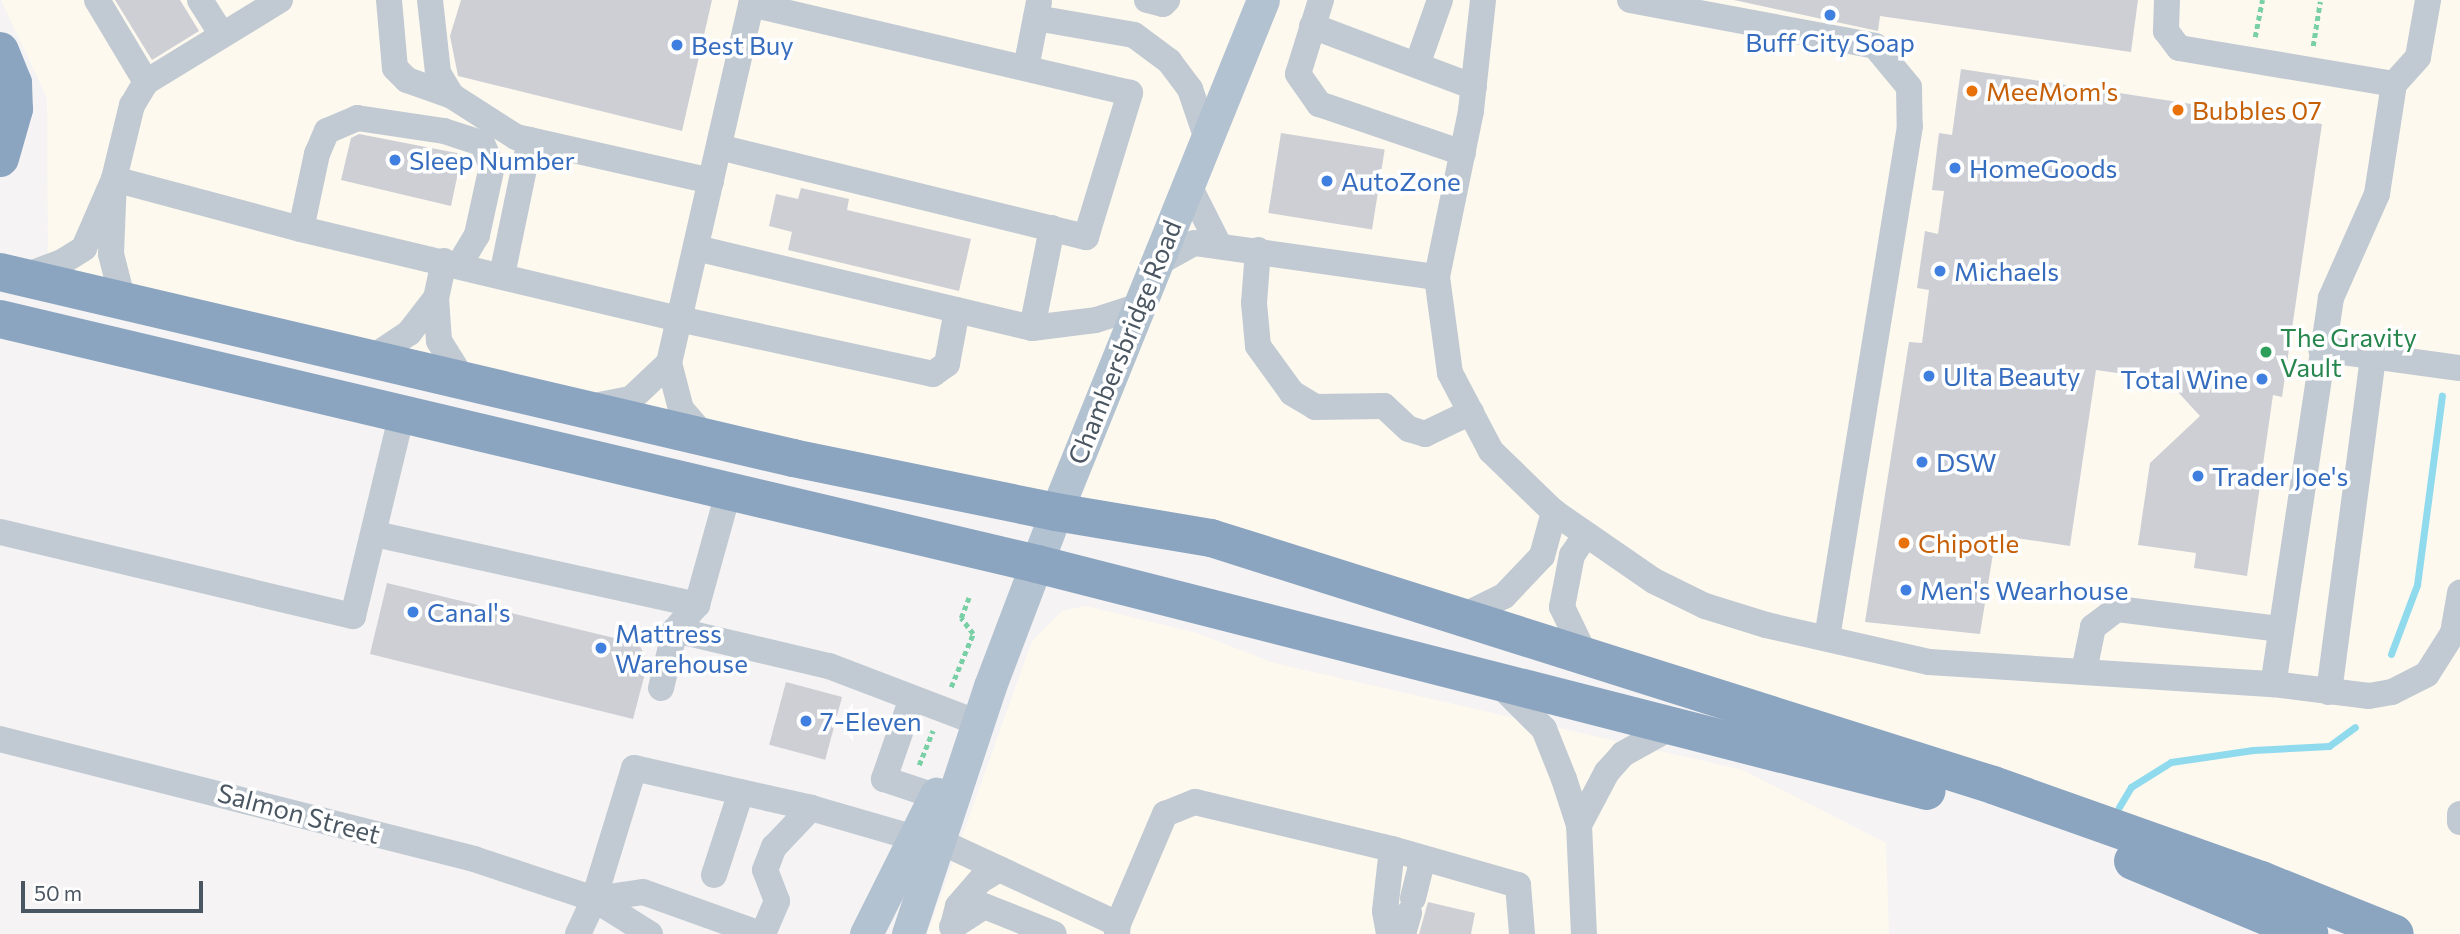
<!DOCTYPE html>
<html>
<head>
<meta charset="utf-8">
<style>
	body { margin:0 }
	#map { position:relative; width:2460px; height:934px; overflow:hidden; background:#f5f3f3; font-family:Commissioner,sans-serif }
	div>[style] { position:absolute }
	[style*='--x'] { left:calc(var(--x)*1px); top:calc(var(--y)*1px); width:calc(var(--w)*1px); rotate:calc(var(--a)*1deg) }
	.commercial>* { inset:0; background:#fdf9ef }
	.stream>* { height:7px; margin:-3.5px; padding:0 3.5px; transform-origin:3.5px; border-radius:3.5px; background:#90daee }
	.building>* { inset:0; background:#cdcfd5; transform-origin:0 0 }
	.path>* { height:4.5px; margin-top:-2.25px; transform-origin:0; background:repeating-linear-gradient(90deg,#7ad0a6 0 5px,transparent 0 8.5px) }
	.minor>* { height:26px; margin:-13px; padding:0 13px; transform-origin:13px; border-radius:13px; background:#c1cad2 }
	.major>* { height:33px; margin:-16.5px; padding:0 16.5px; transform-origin:16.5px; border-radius:16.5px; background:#b3c2d1 }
	.highway>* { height:38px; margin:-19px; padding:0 19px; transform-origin:19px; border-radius:19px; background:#8ba5c1 }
	.dots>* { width:19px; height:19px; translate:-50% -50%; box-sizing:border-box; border:4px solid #fff; border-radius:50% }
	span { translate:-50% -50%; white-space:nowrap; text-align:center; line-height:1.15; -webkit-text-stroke:7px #fff; paint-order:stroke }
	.shop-label { font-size:26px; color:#366cbe }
	.left { translate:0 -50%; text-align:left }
	.right { translate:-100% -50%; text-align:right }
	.food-label { font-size:26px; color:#c56008 }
	.leisure-label { font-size:26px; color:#27864d }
	.street-label { font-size:26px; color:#4a5661 }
	.scale { position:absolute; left:21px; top:881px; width:182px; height:32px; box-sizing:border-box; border:4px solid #4a5661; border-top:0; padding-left:9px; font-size:21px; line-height:24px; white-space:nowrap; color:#4a5661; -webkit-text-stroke:5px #fff; paint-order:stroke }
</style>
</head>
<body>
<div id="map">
	<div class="commercial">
		<div style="clip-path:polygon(1px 0,2460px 0,2460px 934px,2395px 934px,1211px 538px,48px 284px,47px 98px)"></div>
		<div style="clip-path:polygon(1086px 606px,1197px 633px,1274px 663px,1743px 770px,1886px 843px,1889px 934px,927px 934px,1032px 641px,1062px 611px)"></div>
	</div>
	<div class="stream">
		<div style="--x:2391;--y:654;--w:74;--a:-69.4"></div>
		<div style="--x:2417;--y:585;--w:191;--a:-82.5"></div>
		<div style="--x:2119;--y:807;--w:23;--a:-59"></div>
		<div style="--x:2131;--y:787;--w:47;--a:-32"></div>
		<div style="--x:2171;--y:762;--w:83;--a:-8.3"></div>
		<div style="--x:2253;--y:750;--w:76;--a:-3"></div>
		<div style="--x:2329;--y:746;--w:32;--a:-36"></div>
	</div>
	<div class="building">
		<div style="clip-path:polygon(115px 0,180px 0,199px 31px,152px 60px)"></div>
		<div style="clip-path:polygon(461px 0,712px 0,682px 131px,458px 76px,450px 36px)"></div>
		<div style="clip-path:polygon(1734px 0,2138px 0,2131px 52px,1880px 16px,1878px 31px)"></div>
		<div style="clip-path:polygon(1961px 69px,2322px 124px,2282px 397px,2273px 395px,2247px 576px,2194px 568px,2196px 553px,2138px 545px,2150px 463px,2200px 416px,2167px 380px,2096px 370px,2070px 546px,1996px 535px,1980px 634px,1865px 622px,1909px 342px,1922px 343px,1929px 290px,1917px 288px,1925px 231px,1938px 234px,1944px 191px,1932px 190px,1939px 133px,1952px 135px)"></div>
		<div style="left:1281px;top:133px;width:105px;height:81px;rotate:9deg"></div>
		<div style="clip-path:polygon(359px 134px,462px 154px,451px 206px,341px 180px,351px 138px)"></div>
		<div style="clip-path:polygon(801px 188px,849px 199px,847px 210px,971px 239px,959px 291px,788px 250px,792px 232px,769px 226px,776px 194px,798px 199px)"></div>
		<div style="clip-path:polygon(387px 583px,639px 644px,648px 662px,633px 719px,370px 654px)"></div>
		<div style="left:786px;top:682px;width:58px;height:65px;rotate:15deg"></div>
		<div style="clip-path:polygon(1428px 902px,1475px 913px,1471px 934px,1419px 934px)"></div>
	</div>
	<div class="path">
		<div style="--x:2255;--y:37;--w:38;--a:-79"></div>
		<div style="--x:2313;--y:46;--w:45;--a:-81"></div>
		<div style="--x:951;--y:687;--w:57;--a:-67.5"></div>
		<div style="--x:973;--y:634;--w:20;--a:-127"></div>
		<div style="--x:961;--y:618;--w:22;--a:-69"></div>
		<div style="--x:919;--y:765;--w:37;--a:-68"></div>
	</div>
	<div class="minor">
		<div style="--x:97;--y:0;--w:96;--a:59.1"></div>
		<div style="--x:200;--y:0;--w:41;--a:57.8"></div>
		<div style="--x:280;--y:0;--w:157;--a:148.5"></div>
		<div style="--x:146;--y:82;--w:27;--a:121"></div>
		<div style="--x:132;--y:105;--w:76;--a:103.7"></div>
		<div style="--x:114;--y:179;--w:194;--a:15"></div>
		<div style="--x:301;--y:229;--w:389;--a:13.4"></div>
		<div style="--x:679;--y:319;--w:260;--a:12.2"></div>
		<div style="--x:933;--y:374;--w:17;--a:-36"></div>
		<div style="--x:947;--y:364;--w:55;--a:-79.5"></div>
		<div style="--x:389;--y:0;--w:68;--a:85"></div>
		<div style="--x:395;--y:68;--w:17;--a:45"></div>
		<div style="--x:407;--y:80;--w:48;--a:19.6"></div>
		<div style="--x:430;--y:0;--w:73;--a:83.7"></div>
		<div style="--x:438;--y:73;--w:27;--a:59"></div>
		<div style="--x:452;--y:96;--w:76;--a:32.6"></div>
		<div style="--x:516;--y:137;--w:200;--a:12.7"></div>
		<div style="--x:1147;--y:0;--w:16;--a:14"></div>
		<div style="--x:1163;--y:4;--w:6;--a:-45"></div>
		<div style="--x:1321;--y:0;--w:77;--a:107.3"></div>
		<div style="--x:1298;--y:74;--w:37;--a:55"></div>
		<div style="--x:1319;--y:104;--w:152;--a:18.8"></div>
		<div style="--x:1483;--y:0;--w:112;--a:96.2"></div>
		<div style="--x:1471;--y:111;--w:169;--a:101.6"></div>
		<div style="--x:1437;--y:277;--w:97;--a:82.3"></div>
		<div style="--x:1450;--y:373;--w:88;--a:62.3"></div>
		<div style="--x:1491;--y:451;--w:88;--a:44.1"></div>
		<div style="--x:1554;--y:512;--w:121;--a:34.6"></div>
		<div style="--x:1654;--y:581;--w:57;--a:26.1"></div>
		<div style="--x:1705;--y:606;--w:64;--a:17.3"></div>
		<div style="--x:1766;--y:625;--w:167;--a:12.8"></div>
		<div style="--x:1929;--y:662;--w:345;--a:3.7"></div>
		<div style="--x:2273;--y:684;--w:97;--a:7.1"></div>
		<div style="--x:2369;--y:696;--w:23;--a:-10"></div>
		<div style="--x:2392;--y:692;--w:39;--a:-27"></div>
		<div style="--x:2427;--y:674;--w:49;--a:-57.6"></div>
		<div style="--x:2453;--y:633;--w:41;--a:-80.1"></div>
		<div style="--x:1630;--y:0;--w:249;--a:10.6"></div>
		<div style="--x:1875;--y:46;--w:53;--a:50.3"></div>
		<div style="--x:1909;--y:87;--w:39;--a:89"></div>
		<div style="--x:1910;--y:126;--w:519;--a:99.21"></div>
		<div style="--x:2167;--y:0;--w:31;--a:92"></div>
		<div style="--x:2166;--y:31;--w:21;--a:53"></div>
		<div style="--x:2179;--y:48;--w:218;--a:9.5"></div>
		<div style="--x:2394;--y:84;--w:111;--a:98.8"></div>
		<div style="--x:2377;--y:194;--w:114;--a:113.9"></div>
		<div style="--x:2331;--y:298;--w:390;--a:98.5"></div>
		<div style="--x:1036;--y:18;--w:99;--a:9.8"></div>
		<div style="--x:1134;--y:35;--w:44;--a:36.6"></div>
		<div style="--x:1169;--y:61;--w:35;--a:53"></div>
		<div style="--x:1190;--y:89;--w:53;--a:71.2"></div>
		<div style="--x:1312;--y:26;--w:173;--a:20.6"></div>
		<div style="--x:1417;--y:65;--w:69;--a:-70.5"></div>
		<div style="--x:1026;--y:68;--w:67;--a:-78.9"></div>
		<div style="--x:2394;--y:84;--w:36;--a:-48"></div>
		<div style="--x:2418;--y:57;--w:58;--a:-80"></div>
		<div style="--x:719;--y:147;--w:378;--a:13.8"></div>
		<div style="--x:1086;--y:237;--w:151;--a:-73"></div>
		<div style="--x:1130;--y:93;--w:389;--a:-166.8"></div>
		<div style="--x:1188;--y:184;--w:68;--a:63.1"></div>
		<div style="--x:301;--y:229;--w:77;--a:-78"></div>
		<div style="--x:317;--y:154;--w:25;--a:-67"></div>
		<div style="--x:327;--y:131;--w:33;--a:-23"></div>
		<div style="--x:357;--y:118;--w:88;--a:8.5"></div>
		<div style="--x:444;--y:131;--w:40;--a:18"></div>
		<div style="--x:482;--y:143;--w:25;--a:67"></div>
		<div style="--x:492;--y:166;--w:71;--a:102.3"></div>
		<div style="--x:477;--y:235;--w:35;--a:121"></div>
		<div style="--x:696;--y:248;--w:345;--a:13.4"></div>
		<div style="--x:1032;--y:328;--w:102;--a:-78.7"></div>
		<div style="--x:1258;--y:250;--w:53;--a:94.3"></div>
		<div style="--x:1254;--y:303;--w:43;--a:84.7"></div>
		<div style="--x:1258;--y:346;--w:58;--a:54.1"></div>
		<div style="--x:1292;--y:393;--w:27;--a:31"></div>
		<div style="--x:1315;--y:407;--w:69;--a:-0.8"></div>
		<div style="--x:1384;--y:406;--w:34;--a:43"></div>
		<div style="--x:1409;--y:429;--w:17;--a:17"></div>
		<div style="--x:1425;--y:434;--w:51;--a:-25.6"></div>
		<div style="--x:444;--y:261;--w:38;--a:102"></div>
		<div style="--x:436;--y:298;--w:43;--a:86"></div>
		<div style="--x:439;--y:341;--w:47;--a:58"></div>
		<div style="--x:1156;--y:264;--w:43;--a:-28.9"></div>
		<div style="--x:1194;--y:243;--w:245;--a:8"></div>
		<div style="--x:502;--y:275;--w:138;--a:-78.3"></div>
		<div style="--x:22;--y:277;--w:43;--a:-20.6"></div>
		<div style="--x:62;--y:262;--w:26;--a:-32"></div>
		<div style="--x:84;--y:248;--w:75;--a:-66.5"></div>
		<div style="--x:114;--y:179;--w:75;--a:92.3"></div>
		<div style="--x:111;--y:254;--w:49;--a:75.7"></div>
		<div style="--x:1032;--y:328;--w:64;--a:-7.1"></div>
		<div style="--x:1096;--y:320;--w:45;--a:-18"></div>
		<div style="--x:2321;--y:349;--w:140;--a:7.8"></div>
		<div style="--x:370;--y:359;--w:47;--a:-33.7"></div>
		<div style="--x:409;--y:333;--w:44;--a:-52.4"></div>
		<div style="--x:669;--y:363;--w:372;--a:-77.1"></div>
		<div style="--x:594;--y:406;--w:38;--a:-11"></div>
		<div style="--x:631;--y:399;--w:52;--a:-43.5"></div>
		<div style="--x:669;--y:363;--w:48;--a:75.4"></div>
		<div style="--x:681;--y:409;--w:38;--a:49"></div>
		<div style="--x:0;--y:532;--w:363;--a:13.4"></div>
		<div style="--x:353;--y:616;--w:209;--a:-76.4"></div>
		<div style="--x:375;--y:534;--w:330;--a:12.4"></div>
		<div style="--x:1585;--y:536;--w:23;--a:124"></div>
		<div style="--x:1572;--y:555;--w:53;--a:100.9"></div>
		<div style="--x:1562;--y:607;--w:55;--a:64.4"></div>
		<div style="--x:1459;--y:618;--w:50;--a:-26.1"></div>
		<div style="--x:1504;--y:596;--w:55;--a:-46.5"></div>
		<div style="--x:1542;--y:556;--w:46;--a:-74.7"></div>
		<div style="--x:675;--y:630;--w:158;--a:13.2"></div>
		<div style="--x:829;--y:666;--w:154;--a:20.9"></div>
		<div style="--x:2084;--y:671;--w:45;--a:-78.4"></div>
		<div style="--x:2093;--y:627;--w:30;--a:-37"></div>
		<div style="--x:2117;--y:609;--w:165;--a:7"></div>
		<div style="--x:1497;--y:682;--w:66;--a:45"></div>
		<div style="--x:1544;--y:729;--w:54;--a:68.2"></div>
		<div style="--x:1564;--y:779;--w:48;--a:71.9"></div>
		<div style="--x:1579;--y:825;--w:109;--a:87.4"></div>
		<div style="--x:661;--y:688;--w:60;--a:-76.4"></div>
		<div style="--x:675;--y:630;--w:33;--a:-49"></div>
		<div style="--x:697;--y:605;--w:116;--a:-74.5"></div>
		<div style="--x:2329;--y:692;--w:339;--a:-82.5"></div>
		<div style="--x:912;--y:698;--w:86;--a:109.1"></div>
		<div style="--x:884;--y:779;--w:54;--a:18.4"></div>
		<div style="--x:0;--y:739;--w:489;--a:14.2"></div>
		<div style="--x:474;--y:859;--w:126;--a:18.4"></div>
		<div style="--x:594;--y:899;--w:66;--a:32"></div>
		<div style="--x:2460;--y:814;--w:8;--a:90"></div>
		<div style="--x:1579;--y:825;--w:60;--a:-62.2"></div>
		<div style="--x:1607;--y:772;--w:24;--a:-48"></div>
		<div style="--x:1623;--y:754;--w:56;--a:-28.9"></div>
		<div style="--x:939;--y:841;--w:197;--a:24.9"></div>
		<div style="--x:1118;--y:924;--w:10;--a:96"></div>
		<div style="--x:714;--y:875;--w:87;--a:-72"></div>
		<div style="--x:1413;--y:898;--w:41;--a:-76"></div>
		<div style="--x:594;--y:899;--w:49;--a:-8.1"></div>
		<div style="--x:643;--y:892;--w:124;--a:19.7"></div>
		<div style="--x:954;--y:922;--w:16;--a:-76"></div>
		<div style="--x:958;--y:906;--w:35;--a:-49"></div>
		<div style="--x:981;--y:880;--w:21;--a:-31"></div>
		<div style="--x:1118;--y:924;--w:120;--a:-66.9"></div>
		<div style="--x:1165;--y:814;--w:32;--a:-22"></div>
		<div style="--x:1195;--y:802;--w:203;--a:13.4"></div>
		<div style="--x:952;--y:927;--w:38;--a:-33"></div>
		<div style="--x:984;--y:906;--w:75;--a:21.8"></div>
		<div style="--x:578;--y:934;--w:38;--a:-65"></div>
		<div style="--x:594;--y:899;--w:137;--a:-73"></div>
		<div style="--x:634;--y:768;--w:181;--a:12.7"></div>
		<div style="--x:763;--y:934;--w:36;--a:-67"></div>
		<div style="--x:777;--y:901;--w:33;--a:-111"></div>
		<div style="--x:765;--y:870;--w:25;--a:-69"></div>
		<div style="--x:774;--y:847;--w:54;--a:-46.5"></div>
		<div style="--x:811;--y:808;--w:107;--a:16.2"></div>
		<div style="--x:1389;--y:934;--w:23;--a:-100"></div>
		<div style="--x:1385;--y:911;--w:62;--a:-83.6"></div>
		<div style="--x:1392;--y:849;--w:131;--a:15.9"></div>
		<div style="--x:1518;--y:885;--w:49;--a:85.3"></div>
		<div style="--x:1403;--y:934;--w:22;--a:-74"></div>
	</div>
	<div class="major">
		<div style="--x:866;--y:934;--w:157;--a:-63.4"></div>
		<div style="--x:908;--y:934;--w:261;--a:-71.7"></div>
		<div style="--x:990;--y:686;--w:186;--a:-69.2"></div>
		<div style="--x:1056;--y:512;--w:552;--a:-67.99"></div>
	</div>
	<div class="highway">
		<div style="--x:0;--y:51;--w:35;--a:68"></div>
		<div style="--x:13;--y:83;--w:26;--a:88"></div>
		<div style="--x:14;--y:109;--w:51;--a:105.9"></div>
		<div style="--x:0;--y:272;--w:815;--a:13.2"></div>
		<div style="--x:793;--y:458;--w:268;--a:11.6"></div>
		<div style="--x:1056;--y:512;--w:157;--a:9.5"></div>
		<div style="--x:1211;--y:538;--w:820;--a:17.53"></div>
		<div style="--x:1993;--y:785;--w:284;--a:19.5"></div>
		<div style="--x:2261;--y:880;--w:144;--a:21.9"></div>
		<div style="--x:0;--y:319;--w:1066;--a:13.29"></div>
		<div style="--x:1037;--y:564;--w:918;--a:14.31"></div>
		<div style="--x:2133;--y:861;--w:191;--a:22.5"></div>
	</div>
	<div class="dots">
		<div style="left:1830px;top:15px;background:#3f7fe0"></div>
		<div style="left:677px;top:45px;background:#3f7fe0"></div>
		<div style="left:1972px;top:91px;background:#e8710a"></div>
		<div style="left:2178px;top:110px;background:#e8710a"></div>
		<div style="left:395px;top:160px;background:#3f7fe0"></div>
		<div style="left:1955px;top:168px;background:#3f7fe0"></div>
		<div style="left:1327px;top:181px;background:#3f7fe0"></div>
		<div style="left:1940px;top:271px;background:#3f7fe0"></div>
		<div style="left:2266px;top:352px;background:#2e9e5b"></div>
		<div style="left:1929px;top:376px;background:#3f7fe0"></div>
		<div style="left:2262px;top:379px;background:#3f7fe0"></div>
		<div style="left:1922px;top:462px;background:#3f7fe0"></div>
		<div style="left:2198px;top:476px;background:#3f7fe0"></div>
		<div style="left:1904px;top:543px;background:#e8710a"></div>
		<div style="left:1906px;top:590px;background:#3f7fe0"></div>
		<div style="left:413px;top:612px;background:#3f7fe0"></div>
		<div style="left:601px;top:648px;background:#3f7fe0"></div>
		<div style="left:806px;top:721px;background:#3f7fe0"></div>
	</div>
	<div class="shop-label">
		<span style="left:1830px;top:42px">Buff City Soap</span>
		<span class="left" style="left:691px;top:45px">Best Buy</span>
		<span class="left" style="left:409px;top:160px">Sleep Number</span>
		<span class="left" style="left:1969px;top:168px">HomeGoods</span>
		<span class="left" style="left:1341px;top:181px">AutoZone</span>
		<span class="left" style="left:1954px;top:271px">Michaels</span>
		<span class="left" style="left:1943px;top:376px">Ulta Beauty</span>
		<span class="right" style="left:2248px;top:379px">Total Wine</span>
		<span class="left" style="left:1936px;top:462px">DSW</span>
		<span class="left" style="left:2212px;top:476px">Trader Joe's</span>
		<span class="left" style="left:1920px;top:590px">Men's Wearhouse</span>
		<span class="left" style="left:427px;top:612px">Canal's</span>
		<span class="left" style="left:615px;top:648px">Mattress<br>Warehouse</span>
		<span class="left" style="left:820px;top:721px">7-Eleven</span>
	</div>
	<div class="food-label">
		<span class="left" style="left:1986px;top:91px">MeeMom's</span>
		<span class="left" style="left:2192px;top:110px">Bubbles 07</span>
		<span class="left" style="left:1918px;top:543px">Chipotle</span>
	</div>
	<div class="leisure-label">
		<span class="left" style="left:2280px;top:352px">The Gravity<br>Vault</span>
	</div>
	<div class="street-label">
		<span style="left:1124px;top:342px;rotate:-68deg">Chambersbridge Road</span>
		<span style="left:299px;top:813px;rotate:15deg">Salmon Street</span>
	</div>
	<div class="scale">50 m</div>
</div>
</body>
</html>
